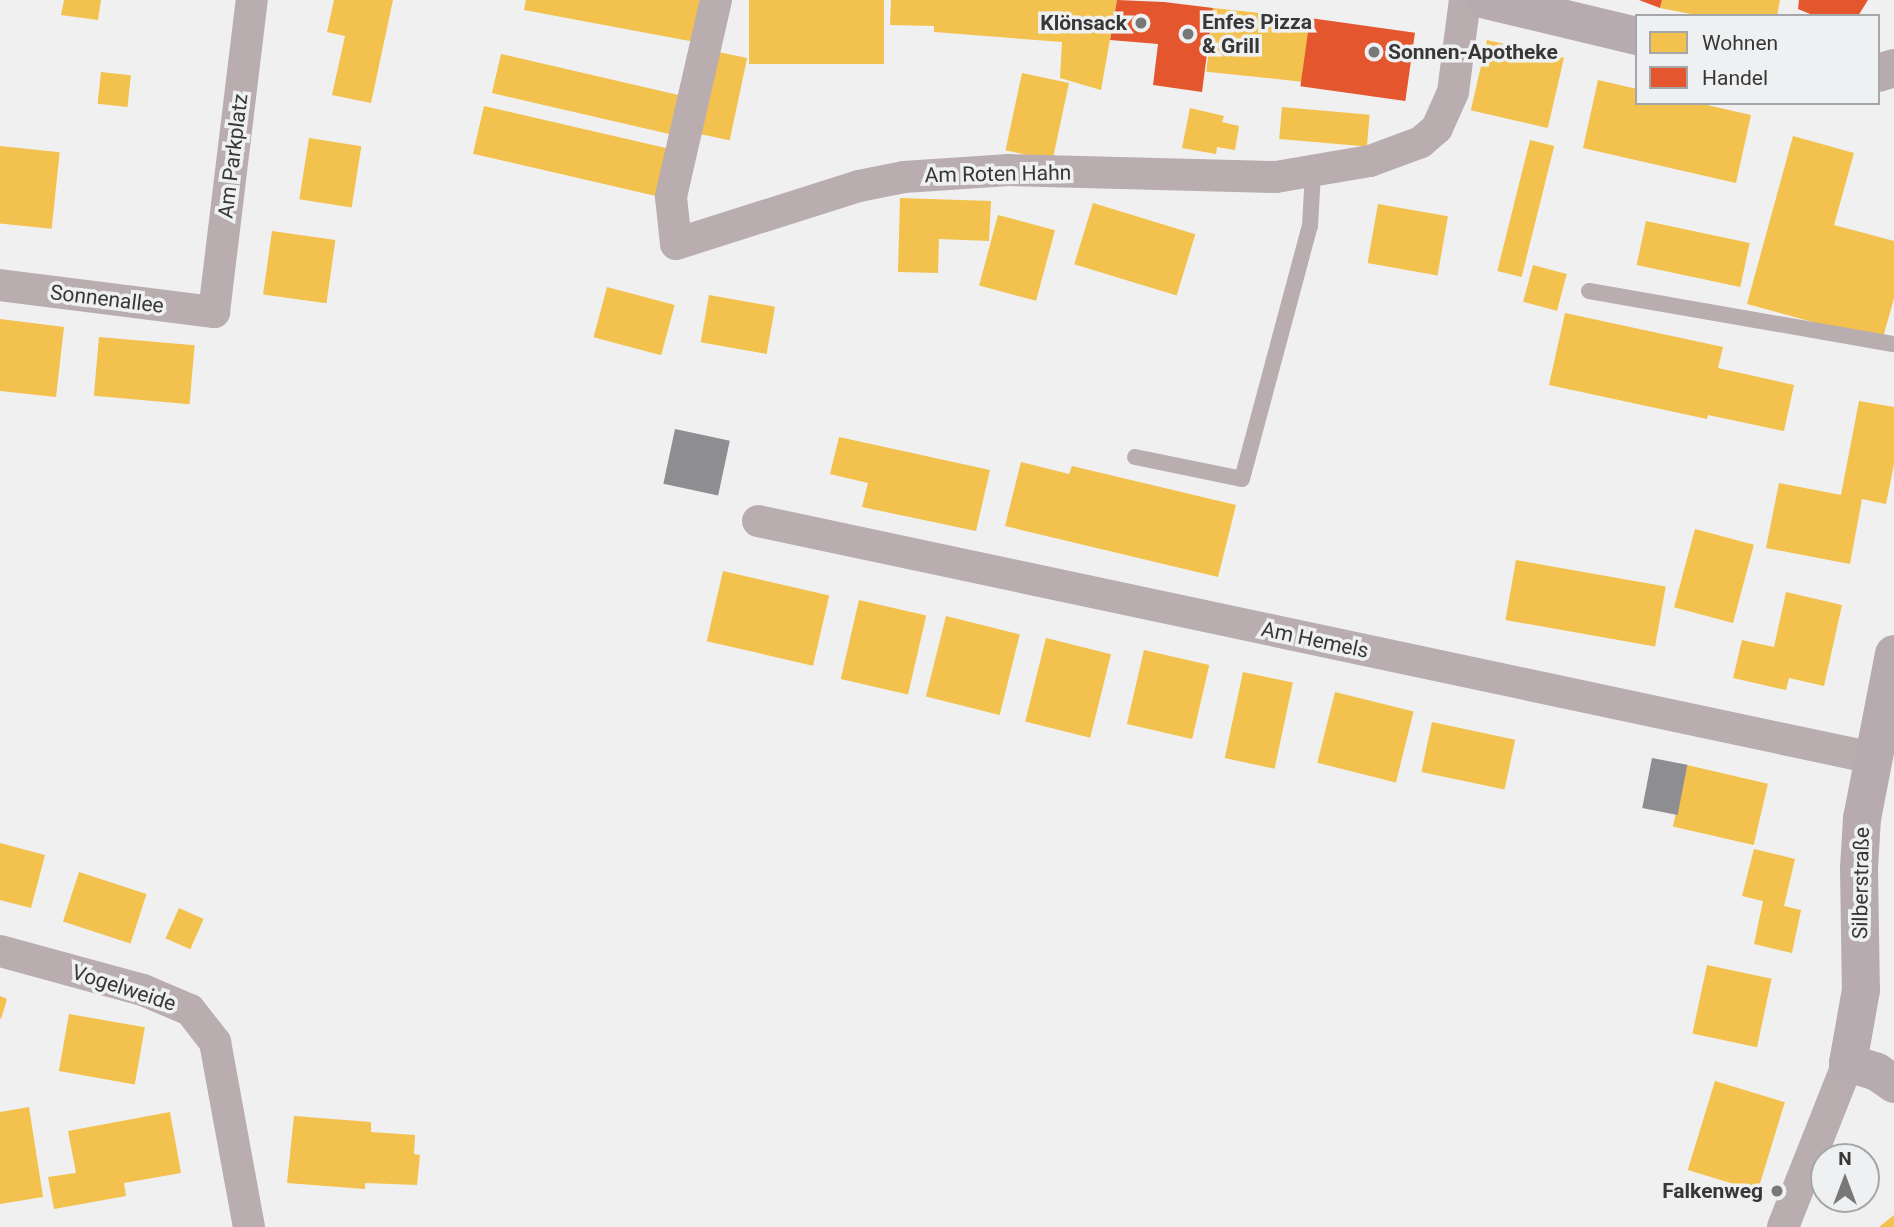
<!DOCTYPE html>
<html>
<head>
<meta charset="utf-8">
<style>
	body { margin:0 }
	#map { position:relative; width:1894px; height:1227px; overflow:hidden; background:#f0f0f0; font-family:Roboto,sans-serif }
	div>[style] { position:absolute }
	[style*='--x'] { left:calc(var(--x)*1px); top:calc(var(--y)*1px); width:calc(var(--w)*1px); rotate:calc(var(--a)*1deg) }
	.homes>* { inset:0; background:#f2c14e; transform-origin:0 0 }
	.shops>* { inset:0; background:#e4572e; transform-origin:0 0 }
	.industry>* { inset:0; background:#8d8d92; transform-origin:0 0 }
	.lane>* { height:16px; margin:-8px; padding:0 8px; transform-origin:8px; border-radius:8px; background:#b9adb0 }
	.street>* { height:32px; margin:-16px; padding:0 16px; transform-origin:16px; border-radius:16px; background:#b9adb0 }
	.secondary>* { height:38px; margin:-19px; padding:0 19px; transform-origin:19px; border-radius:19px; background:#b7abaf }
	.dots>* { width:19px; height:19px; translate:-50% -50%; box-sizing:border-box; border:4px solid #eff0f1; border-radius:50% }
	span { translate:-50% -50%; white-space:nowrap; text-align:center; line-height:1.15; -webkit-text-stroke:7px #eff0f1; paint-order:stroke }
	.poi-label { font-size:21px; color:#373738; font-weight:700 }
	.left { translate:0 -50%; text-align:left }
	.right { translate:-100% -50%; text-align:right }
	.street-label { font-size:21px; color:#373738 }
	.legend { position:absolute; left:1635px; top:14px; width:245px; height:91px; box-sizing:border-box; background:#eff0f1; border:2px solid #a5a6a7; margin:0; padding:9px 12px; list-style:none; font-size:21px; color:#373738 }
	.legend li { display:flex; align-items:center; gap:14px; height:35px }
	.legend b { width:35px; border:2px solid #a5a6a7 }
	.north { position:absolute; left:1810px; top:1143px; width:70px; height:70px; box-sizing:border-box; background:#eff0f1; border:2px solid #a5a6a7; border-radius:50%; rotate:0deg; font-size:19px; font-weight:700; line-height:28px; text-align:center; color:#373738 }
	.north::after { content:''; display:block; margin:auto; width:24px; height:32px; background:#787878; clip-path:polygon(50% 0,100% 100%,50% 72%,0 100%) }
</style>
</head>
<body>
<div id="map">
	<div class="homes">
		<div style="clip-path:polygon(64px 0,101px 0,98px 20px,61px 15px)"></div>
		<div style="clip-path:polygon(334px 0,393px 0,371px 103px,332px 95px,345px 36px,327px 32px)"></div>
		<div style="clip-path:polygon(526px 0,703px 0,695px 42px,524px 10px)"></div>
		<div style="left:749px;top:0;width:135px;height:64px"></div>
		<div style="clip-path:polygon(891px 0,1117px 0,1101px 90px,1060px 78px,1062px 42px,934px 32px,934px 26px,890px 25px)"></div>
		<div style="clip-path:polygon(1662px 0,1780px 0,1777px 16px,1701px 16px,1660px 8px)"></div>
		<div style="left:1213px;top:8px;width:98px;height:64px;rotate:6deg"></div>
		<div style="left:1487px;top:40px;width:79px;height:72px;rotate:13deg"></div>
		<div style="left:709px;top:50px;width:39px;height:84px;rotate:12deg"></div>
		<div style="left:501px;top:54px;width:182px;height:40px;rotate:13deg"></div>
		<div style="left:101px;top:72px;width:30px;height:32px;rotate:6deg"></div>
		<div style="left:1022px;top:73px;width:48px;height:79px;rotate:12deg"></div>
		<div style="clip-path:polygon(1598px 80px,1637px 89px,1637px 103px,1698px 103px,1751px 115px,1736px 183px,1583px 148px)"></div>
		<div style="left:484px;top:106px;width:191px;height:49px;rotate:13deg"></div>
		<div style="left:1282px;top:107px;width:88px;height:32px;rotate:5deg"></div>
		<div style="clip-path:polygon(1190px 108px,1224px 116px,1222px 122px,1239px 126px,1235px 150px,1217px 147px,1216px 154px,1182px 148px)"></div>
		<div style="clip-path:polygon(1793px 136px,1854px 153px,1834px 225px,1894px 241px,1894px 298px,1882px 341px,1747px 304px)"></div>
		<div style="left:309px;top:138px;width:53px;height:62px;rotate:9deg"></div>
		<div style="left:1530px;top:140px;width:25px;height:135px;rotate:14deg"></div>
		<div style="left:0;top:146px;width:60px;height:77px;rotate:6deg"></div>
		<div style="clip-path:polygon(900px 198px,991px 201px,989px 241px,939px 239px,938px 273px,898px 272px)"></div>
		<div style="left:1093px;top:203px;width:107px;height:64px;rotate:17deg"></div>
		<div style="left:1378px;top:204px;width:71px;height:60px;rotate:10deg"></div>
		<div style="left:998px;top:215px;width:59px;height:73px;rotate:15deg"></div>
		<div style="left:1646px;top:221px;width:106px;height:45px;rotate:12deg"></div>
		<div style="left:272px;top:231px;width:64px;height:64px;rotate:8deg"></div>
		<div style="left:1533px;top:265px;width:35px;height:38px;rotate:15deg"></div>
		<div style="left:607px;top:287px;width:70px;height:52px;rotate:15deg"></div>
		<div style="left:709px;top:295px;width:67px;height:48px;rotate:10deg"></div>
		<div style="clip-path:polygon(1565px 313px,1723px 347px,1718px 368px,1794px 385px,1784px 431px,1708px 415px,1707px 419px,1549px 385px)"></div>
		<div style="clip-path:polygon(0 319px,64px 327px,56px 397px,0 391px)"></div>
		<div style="left:99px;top:337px;width:96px;height:59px;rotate:5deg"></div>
		<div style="clip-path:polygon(1859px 401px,1894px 407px,1894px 464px,1886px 504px,1862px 499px,1850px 564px,1766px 548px,1779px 483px,1841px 495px)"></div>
		<div style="clip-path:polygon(839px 437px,990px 470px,976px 531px,862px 507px,868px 483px,830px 474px)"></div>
		<div style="clip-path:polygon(1021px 462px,1069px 474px,1072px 466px,1236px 505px,1218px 577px,1005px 526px)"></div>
		<div style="left:1695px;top:529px;width:61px;height:81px;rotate:15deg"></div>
		<div style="left:1516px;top:560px;width:152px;height:61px;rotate:10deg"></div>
		<div style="left:723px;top:571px;width:109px;height:72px;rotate:13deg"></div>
		<div style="clip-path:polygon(1786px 592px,1842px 605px,1824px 686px,1789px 678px,1786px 690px,1733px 678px,1742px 640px,1774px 647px)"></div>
		<div style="left:859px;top:600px;width:69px;height:81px;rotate:13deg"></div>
		<div style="left:946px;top:616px;width:76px;height:83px;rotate:14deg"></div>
		<div style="left:1046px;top:638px;width:67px;height:86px;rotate:14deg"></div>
		<div style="left:1144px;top:650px;width:67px;height:76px;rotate:13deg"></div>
		<div style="left:1243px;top:672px;width:51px;height:88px;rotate:12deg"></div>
		<div style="left:1335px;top:692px;width:81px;height:73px;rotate:14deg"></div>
		<div style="left:1432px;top:722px;width:85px;height:51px;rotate:12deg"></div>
		<div style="left:1687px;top:765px;width:83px;height:63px;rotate:13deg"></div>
		<div style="clip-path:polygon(0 843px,45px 855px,31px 908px,0 900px)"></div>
		<div style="clip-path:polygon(1754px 849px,1795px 859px,1784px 906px,1801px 910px,1792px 953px,1754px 944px,1763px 901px,1742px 896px)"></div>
		<div style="left:79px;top:872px;width:71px;height:52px;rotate:18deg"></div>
		<div style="left:179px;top:908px;width:27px;height:33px;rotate:24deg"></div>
		<div style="left:1707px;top:965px;width:66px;height:70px;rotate:12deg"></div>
		<div style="clip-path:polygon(0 996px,7px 999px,1px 1019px,0 1018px)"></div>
		<div style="left:69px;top:1014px;width:77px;height:58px;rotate:10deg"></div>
		<div style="left:1715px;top:1081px;width:73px;height:93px;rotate:17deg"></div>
		<div style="clip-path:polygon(29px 1107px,43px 1197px,0 1204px,0 1112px)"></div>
		<div style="clip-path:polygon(170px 1112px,181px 1173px,124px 1183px,126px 1196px,54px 1209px,48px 1177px,76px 1173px,68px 1131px)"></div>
		<div style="clip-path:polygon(294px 1116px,371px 1122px,371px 1132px,415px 1135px,414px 1154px,420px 1155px,417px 1185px,365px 1183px,365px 1189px,287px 1183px)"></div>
		<div style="clip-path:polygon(1894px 1215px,1894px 1227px,1879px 1227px)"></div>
	</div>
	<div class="shops">
		<div style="clip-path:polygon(1117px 0,1164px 2px,1213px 8px,1202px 92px,1153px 85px,1158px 44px,1110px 40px)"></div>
		<div style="clip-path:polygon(1639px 0,1662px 0,1660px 8px)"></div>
		<div style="clip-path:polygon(1799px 0,1868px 0,1858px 16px,1815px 16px,1798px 9px)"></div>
		<div style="left:1310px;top:18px;width:106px;height:69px;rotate:8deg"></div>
	</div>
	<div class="industry">
		<div style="left:675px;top:429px;width:56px;height:56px;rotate:12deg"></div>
		<div style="left:1652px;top:758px;width:36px;height:51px;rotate:11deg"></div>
	</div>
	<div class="lane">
		<div style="--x:1589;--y:291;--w:310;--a:9.9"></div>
		<div style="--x:1135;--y:457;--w:109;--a:11.6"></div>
		<div style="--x:1242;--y:479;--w:262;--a:-75"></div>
		<div style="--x:1310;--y:226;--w:53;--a:-86.8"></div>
	</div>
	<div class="street">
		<div style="--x:716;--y:0;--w:202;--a:102.9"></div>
		<div style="--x:671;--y:197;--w:47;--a:83.9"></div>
		<div style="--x:676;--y:244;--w:192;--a:-17.6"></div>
		<div style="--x:859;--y:186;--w:46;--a:-11.3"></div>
		<div style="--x:904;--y:177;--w:105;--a:-3.8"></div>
		<div style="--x:1009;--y:170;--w:267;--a:1.5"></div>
		<div style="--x:1276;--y:177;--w:95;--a:-9.7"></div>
		<div style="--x:1370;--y:161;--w:54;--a:-20.4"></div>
		<div style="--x:1421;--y:142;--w:21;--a:-41"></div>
		<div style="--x:1437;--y:128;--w:39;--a:-66"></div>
		<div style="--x:1453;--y:92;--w:93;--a:-82.6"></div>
		<div style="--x:0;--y:285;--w:216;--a:7.2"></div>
		<div style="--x:214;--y:312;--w:314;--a:-83.1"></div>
		<div style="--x:758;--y:521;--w:1140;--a:12"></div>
		<div style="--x:0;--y:951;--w:148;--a:15.3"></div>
		<div style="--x:143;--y:990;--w:51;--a:23.1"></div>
		<div style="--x:190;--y:1010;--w:41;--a:52"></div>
		<div style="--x:215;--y:1042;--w:188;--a:79.6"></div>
		<div style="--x:1783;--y:1227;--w:176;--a:-68.4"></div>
	</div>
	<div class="secondary">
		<div style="--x:1486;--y:0;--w:155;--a:13.4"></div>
		<div style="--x:1878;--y:73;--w:17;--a:-17"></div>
		<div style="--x:1894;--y:654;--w:167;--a:101"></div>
		<div style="--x:1862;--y:818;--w:50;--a:93.4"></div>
		<div style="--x:1859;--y:868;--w:122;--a:89.1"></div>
		<div style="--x:1861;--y:990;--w:74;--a:100.1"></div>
		<div style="--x:1848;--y:1063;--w:30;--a:17"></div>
		<div style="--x:1877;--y:1072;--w:21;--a:35"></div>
	</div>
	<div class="dots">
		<div style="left:1141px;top:23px;background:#787878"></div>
		<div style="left:1188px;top:34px;background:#787878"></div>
		<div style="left:1374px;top:52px;background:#787878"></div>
		<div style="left:1777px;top:1191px;background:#787878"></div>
	</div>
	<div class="poi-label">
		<span class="left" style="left:1202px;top:34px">Enfes Pizza<br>&amp; Grill</span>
		<span class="right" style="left:1127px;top:23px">Klönsack</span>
		<span class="left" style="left:1388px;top:52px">Sonnen-Apotheke</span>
		<span class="right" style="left:1763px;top:1191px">Falkenweg</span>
	</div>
	<div class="street-label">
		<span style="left:233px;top:156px;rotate:-83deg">Am Parkplatz</span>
		<span style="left:998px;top:174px;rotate:-1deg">Am Roten Hahn</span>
		<span style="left:107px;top:299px;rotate:7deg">Sonnenallee</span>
		<span style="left:1315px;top:640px;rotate:12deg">Am Hemels</span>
		<span style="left:1861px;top:883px;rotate:-89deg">Silberstraße</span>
		<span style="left:124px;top:988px;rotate:18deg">Vogelweide</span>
	</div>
	<ul class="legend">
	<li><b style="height:19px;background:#f2c14e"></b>Wohnen</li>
	<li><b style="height:19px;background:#e4572e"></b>Handel</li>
	</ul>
	<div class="north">N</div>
</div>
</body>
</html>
